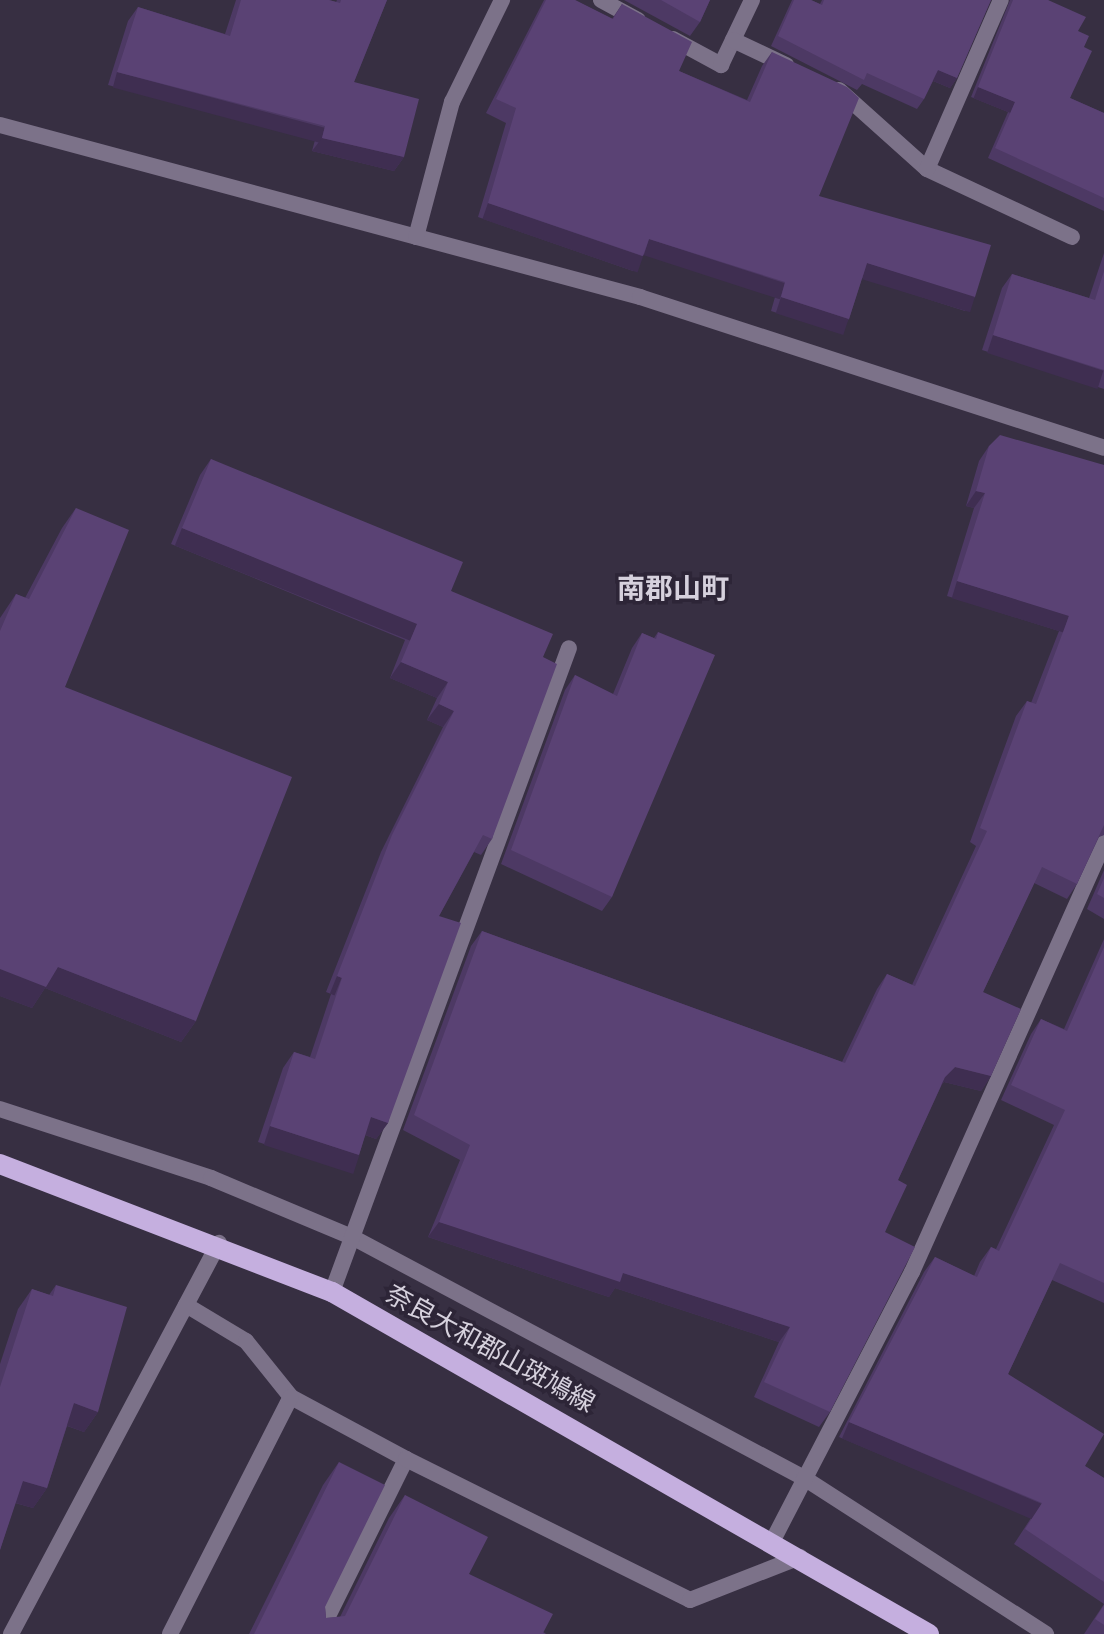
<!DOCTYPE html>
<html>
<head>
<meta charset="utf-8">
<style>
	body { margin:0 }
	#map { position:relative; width:1104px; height:1634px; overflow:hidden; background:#372f42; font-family:"Fira Sans Condensed","Noto Sans JP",sans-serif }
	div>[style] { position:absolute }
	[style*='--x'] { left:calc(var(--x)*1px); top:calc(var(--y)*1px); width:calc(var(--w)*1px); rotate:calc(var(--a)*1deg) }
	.street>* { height:16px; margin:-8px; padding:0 8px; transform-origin:8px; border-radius:8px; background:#7c7289 }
	.primary>* { height:20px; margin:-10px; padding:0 10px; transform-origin:10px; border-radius:10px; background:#c5afdf }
	.wall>* { inset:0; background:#4d3964 }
	.shaded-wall>* { inset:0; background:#3f2e51; transform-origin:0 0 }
	.building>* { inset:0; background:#5a4274 }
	span { translate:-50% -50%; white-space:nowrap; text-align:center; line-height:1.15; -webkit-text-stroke:7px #2d2537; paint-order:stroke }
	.street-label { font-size:26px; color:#d6d1dd }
	.neighbourhood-label { font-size:28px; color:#d6d1dd; font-weight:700 }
</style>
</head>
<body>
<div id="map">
	<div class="street">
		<div style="--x:601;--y:0;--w:42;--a:28.4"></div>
		<div style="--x:673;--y:39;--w:55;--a:28.4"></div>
		<div style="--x:721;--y:65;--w:72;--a:-64.5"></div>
		<div style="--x:733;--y:40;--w:59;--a:25.3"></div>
		<div style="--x:839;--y:90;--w:118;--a:41.9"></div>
		<div style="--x:927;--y:169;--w:160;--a:25.1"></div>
		<div style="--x:0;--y:125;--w:663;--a:15.04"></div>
		<div style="--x:640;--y:297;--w:488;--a:18"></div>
		<div style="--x:927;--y:169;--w:184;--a:-66.4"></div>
		<div style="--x:416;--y:237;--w:140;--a:-75.1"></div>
		<div style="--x:452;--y:102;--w:114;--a:-63.9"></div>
		<div style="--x:0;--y:1109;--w:222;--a:18.1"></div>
		<div style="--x:211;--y:1178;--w:153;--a:22.7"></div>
		<div style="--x:352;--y:1237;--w:512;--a:28.07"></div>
		<div style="--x:804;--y:1478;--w:288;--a:32.8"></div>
		<div style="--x:332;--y:1292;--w:686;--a:-69.8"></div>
		<div style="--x:186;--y:1305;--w:70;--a:31"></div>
		<div style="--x:246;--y:1341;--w:72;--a:51.2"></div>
		<div style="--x:291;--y:1397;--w:131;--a:28.3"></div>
		<div style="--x:406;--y:1459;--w:195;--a:116.4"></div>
		<div style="--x:406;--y:1459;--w:317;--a:26.4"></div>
		<div style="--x:690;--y:1600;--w:118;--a:-21.4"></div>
		<div style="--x:773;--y:1540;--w:302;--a:-62.6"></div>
		<div style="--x:912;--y:1272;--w:470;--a:-65.9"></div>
		<div style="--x:11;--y:1634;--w:443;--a:-62"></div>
		<div style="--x:170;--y:1634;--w:266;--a:-63"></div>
	</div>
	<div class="primary">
		<div style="--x:0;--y:1164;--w:356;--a:21.1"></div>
		<div style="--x:332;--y:1292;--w:688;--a:29.81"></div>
	</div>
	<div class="wall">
		<div style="clip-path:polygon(236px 0,329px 0,336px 2px,337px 0,387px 0,354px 82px,404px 157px,394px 171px,312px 151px,315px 140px,108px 85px,128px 21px,138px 7px,225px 34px)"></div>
		<div style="clip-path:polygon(544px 0,575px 0,612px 19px,622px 4px,679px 71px,747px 100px,762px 66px,772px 52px,819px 196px,975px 297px,965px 311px,862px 278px,849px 319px,839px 333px,771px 311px,775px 297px,644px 254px,633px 271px,478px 217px,506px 123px,486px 113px)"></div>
		<div style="clip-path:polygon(624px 0,710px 0,700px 22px,690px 36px)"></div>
		<div style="clip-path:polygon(792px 0,811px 0,820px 4px,822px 0,991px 0,957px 78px,950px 88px,933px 81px,924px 99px,917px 109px,862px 84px,857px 90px,771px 46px)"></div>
		<div style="clip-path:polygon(1010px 0,1048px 0,1078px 31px,1084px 47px,1070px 98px,1104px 113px,1104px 211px,988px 158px,1008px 112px,971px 97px)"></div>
		<div style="clip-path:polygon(1104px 253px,1104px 389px,982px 350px,1002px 288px,1012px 274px,1089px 298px)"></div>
		<div style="clip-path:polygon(989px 446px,1104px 465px,1104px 835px,1099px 837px,1077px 884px,1067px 899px,1034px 883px,983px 992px,991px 1076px,981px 1091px,944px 1082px,942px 1084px,898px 1180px,885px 1232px,830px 1412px,819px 1427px,754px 1397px,779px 1342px,615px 1288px,609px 1297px,428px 1237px,460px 1160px,403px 1130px,471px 946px,482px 931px,842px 1062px,877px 989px,887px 974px,912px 985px,976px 846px,970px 842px,1016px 716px,1027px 701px,1031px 703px,1059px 631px,947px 596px,974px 508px,966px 506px,979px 461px)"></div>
		<div style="clip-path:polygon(211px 459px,451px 591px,543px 657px,492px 839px,481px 855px,474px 852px,439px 916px,388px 1123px,376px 1139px,365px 1135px,359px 1155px,347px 1171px,258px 1142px,283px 1068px,294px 1052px,310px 1057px,331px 994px,326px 992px,381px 852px,443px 727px,427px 720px,437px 698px,390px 678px,405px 640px,171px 544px,200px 475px)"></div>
		<div style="clip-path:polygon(76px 508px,65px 687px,196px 1021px,181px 1042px,45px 988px,32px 1008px,0 996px,0 618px,16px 594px,25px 598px,62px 528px)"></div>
		<div style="clip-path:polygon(658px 632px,612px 897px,602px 911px,501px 864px,565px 690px,575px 675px,613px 694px,632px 648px,642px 633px,654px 638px)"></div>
		<div style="clip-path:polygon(1104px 870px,1104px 919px,1087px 909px)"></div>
		<div style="clip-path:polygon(1104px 939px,1104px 1303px,1052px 1280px,1008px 1374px,1085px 1466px,1104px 1478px,1104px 1604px,1014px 1544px,1031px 1518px,839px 1437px,924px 1272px,935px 1257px,974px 1276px,980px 1262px,991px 1247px,996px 1249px,1054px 1125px,1001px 1100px,1031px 1034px,1041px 1019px,1064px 1029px)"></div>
		<div style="clip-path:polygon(56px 1285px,98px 1412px,84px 1432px,67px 1426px,47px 1488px,33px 1508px,15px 1503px,0 1550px,0 1364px,18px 1309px,32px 1289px,49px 1295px)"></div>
		<div style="clip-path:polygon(339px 1462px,325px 1607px,326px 1618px,340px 1617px,389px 1518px,405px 1495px,469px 1574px,546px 1634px,249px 1634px,323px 1485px)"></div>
		<div style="clip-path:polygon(1104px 1604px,1104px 1634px,1084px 1634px)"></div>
	</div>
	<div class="shaded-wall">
		<div style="clip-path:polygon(938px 70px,957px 78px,950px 88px,931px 80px)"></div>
		<div style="left:117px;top:72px;width:215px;height:16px;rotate:15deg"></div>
		<div style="left:978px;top:87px;width:40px;height:12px;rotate:22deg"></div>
		<div style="clip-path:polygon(322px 138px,404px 157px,394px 171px,312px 151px)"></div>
		<div style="left:488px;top:203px;width:164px;height:17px;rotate:19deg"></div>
		<div style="left:649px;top:239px;width:143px;height:17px;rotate:18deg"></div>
		<div style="left:867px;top:263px;width:113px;height:17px;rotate:17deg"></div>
		<div style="left:781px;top:297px;width:71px;height:17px;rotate:18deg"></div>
		<div style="left:993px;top:335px;width:116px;height:19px;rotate:18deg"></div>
		<div style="clip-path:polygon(976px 491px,985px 493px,974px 508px,966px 506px)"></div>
		<div style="left:182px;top:528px;width:254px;height:19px;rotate:22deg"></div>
		<div style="left:957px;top:581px;width:117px;height:18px;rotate:17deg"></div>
		<div style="clip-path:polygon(401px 662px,448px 682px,437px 698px,390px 678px)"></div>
		<div style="clip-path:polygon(439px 704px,454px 711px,443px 727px,427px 720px)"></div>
		<div style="clip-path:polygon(58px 967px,196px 1021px,181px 1042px,45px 988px,32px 1008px,0 996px,0 969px)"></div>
		<div style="left:337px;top:976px;width:5px;height:19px;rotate:22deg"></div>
		<div style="clip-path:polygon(955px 1067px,991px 1076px,981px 1091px,944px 1082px,935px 1092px,945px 1077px)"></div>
		<div style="clip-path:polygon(371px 1117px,388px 1123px,376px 1139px,360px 1133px)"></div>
		<div style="left:270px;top:1126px;width:94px;height:20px;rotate:18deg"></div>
		<div style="clip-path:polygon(439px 1222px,623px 1273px,790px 1327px,779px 1342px,615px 1288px,609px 1297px,428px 1237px)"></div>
		<div style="clip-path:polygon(74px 1403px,98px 1412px,84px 1432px,60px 1423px)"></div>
		<div style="left:849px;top:1422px;width:209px;height:18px;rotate:23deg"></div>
		<div style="clip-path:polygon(23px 1481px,47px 1488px,33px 1508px,9px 1501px)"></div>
	</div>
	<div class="building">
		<div style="clip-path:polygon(241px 0,329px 0,340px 3px,341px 0,387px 0,354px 82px,419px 99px,404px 157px,322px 138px,325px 126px,117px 72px,138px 7px,230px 36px)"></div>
		<div style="clip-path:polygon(546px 0,575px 0,613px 19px,622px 4px,692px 42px,679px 71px,750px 102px,772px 52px,847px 87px,859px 98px,819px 196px,991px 245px,975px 297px,867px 263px,849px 319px,781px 297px,785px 282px,649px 239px,643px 256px,488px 203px,516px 108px,496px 99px)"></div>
		<div style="clip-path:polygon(661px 0,710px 0,700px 22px)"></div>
		<div style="clip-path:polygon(794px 0,811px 0,822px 5px,824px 0,991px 0,957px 78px,938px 70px,924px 99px,867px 73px,864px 80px,778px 36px)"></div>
		<div style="clip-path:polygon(1013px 0,1048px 0,1086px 17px,1078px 31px,1089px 36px,1084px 47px,1092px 51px,1070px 98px,1104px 113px,1104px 198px,995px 148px,1015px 102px,978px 87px)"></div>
		<div style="clip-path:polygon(1104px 271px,1104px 370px,993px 335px,1012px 274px,1095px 300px)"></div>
		<div style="clip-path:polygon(1000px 435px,1104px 465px,1104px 825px,1077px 884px,1042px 867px,983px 992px,1021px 1009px,991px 1076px,955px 1067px,945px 1077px,898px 1180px,907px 1185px,885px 1232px,915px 1247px,830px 1412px,764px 1382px,790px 1327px,623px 1273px,620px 1282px,439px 1222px,470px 1145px,414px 1115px,482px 931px,845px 1063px,887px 974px,915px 986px,987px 831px,980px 828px,1027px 701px,1036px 704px,1069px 616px,957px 581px,985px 493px,976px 491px,989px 446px)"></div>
		<div style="clip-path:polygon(211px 459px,463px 562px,451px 591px,553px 634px,543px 657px,557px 664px,492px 839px,483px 835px,439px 916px,461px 923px,388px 1123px,371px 1117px,359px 1155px,270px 1126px,294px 1052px,315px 1059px,342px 978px,337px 976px,392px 835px,454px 711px,439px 704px,448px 682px,401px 662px,417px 624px,182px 528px)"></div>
		<div style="clip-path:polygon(76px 508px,129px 530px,65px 687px,292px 777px,196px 1021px,58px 967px,46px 987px,0 969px,0 631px,16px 594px,29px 599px)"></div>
		<div style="clip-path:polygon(658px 632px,715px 655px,612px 897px,511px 850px,575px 675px,617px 696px,642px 633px,656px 639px)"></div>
		<div style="clip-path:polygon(1104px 878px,1104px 898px,1097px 894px)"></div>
		<div style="clip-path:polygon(1104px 947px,1104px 1283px,1060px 1263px,1008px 1374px,1104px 1434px,1085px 1466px,1104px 1478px,1104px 1582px,1025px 1529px,1042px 1503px,849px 1422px,935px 1257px,977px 1277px,991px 1247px,999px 1251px,1065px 1110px,1011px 1085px,1041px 1019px,1067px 1031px)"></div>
		<div style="clip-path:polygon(56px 1285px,127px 1307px,98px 1412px,74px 1403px,47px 1488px,23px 1481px,0 1550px,0 1387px,32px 1289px,53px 1296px)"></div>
		<div style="clip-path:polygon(339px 1462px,385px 1485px,325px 1607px,326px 1618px,345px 1616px,405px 1495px,488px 1537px,469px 1574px,553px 1614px,543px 1633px,546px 1634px,254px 1634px)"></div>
		<div style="clip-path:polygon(1104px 1605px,1104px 1625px,1095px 1619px)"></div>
	</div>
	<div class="street-label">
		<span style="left:490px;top:1349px;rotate:29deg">奈良大和郡山斑鳩線</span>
	</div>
	<div class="neighbourhood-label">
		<span style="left:673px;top:589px">南郡山町</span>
	</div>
</div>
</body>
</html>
